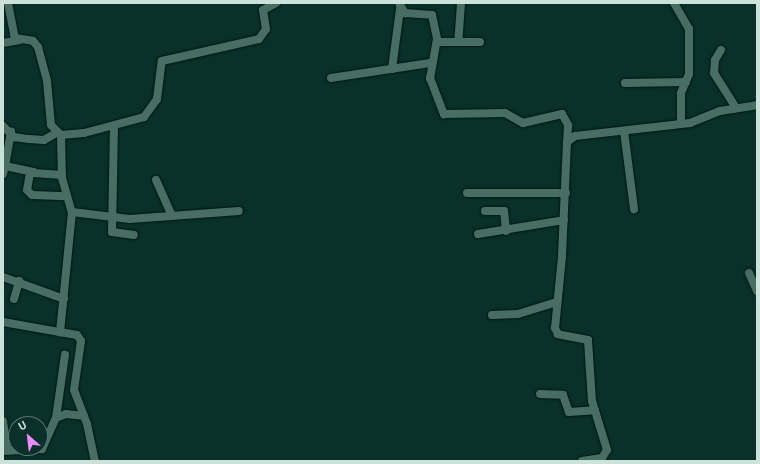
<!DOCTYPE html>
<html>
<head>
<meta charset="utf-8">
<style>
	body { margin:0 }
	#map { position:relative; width:760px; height:464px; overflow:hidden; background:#093129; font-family:Roboto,sans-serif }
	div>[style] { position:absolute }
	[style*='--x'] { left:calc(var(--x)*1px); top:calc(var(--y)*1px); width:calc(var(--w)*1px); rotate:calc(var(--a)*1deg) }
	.roads { filter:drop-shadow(0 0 1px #001712) drop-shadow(0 0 1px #001712) }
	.minor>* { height:8px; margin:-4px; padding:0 4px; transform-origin:4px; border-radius:4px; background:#486e64 }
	span { translate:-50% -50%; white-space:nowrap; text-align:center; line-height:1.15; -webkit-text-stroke:4px #093129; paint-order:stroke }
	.frame { position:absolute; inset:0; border:4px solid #cde1db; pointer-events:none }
	.north { position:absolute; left:8px; top:416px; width:40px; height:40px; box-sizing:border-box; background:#093129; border:1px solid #577770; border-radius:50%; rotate:332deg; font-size:11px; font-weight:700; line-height:16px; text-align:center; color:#cde1db }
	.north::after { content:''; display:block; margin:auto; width:14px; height:18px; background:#ea8dfc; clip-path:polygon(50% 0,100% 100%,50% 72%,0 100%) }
</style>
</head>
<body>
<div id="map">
	<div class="roads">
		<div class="minor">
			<div style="--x:8;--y:3;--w:36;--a:79"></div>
			<div style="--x:15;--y:38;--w:18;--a:9"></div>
			<div style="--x:33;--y:41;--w:8;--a:50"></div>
			<div style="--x:38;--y:47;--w:35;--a:75"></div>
			<div style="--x:47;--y:81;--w:44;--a:84.8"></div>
			<div style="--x:51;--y:125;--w:14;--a:45"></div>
			<div style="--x:61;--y:135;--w:43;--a:88.7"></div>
			<div style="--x:62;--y:178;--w:35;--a:74"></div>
			<div style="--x:72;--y:212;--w:121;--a:95.7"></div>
			<div style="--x:60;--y:332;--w:17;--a:10"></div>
			<div style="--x:77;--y:335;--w:7;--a:56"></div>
			<div style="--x:81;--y:341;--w:49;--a:98.1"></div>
			<div style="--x:74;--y:390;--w:36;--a:69"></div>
			<div style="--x:87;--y:424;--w:38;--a:78"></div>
			<div style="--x:399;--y:3;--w:12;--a:59"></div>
			<div style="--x:405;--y:13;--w:27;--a:4"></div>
			<div style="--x:432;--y:15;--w:25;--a:78"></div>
			<div style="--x:437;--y:39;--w:40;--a:100"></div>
			<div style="--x:430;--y:78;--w:39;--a:69"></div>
			<div style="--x:444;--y:114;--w:61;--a:-0.9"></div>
			<div style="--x:505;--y:113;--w:21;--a:29"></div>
			<div style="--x:523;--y:123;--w:40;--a:-13"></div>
			<div style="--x:562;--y:114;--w:13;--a:61"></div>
			<div style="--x:568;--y:125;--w:17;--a:93"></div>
			<div style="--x:461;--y:3;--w:39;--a:94"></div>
			<div style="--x:458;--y:42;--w:22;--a:0"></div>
			<div style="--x:674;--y:3;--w:30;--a:60"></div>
			<div style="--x:689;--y:29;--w:45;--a:90"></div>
			<div style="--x:689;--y:74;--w:21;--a:113"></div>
			<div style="--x:681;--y:93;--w:30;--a:90"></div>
			<div style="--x:437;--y:42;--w:21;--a:0"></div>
			<div style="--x:3;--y:43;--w:17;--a:-10"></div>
			<div style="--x:721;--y:50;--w:12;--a:121"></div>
			<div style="--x:715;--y:60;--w:13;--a:94"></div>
			<div style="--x:714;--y:73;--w:41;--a:57.8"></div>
			<div style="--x:392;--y:69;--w:61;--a:-82.4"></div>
			<div style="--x:331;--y:78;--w:100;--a:-8.6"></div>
			<div style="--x:625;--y:83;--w:61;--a:-0.9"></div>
			<div style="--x:3;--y:126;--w:16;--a:45"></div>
			<div style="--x:14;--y:137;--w:15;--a:8"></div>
			<div style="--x:29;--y:139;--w:15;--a:4"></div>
			<div style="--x:44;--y:140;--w:14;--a:-30"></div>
			<div style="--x:114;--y:127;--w:105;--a:91.1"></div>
			<div style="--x:112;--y:232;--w:22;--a:8"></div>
			<div style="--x:624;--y:131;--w:79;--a:82.7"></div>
			<div style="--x:61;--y:135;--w:23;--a:-5"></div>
			<div style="--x:84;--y:133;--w:62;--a:-14.9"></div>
			<div style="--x:144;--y:117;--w:22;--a:-54"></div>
			<div style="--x:157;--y:99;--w:38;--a:-83"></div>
			<div style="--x:162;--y:61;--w:99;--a:-12.8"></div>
			<div style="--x:259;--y:39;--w:12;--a:-55"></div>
			<div style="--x:266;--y:29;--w:19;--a:-99"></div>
			<div style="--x:263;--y:10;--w:15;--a:-28"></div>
			<div style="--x:5;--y:166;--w:35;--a:-80"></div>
			<div style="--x:3;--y:174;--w:8;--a:-76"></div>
			<div style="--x:5;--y:166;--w:29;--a:12"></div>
			<div style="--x:62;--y:175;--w:32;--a:-176"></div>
			<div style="--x:30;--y:173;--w:17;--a:100"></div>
			<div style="--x:27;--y:190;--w:7;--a:45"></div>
			<div style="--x:32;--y:195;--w:35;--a:2"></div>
			<div style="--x:156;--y:180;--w:39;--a:66"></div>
			<div style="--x:467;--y:193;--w:99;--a:0"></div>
			<div style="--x:485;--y:211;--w:19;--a:0"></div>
			<div style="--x:504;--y:211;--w:20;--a:84"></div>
			<div style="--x:72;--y:212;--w:58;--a:6.9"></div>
			<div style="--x:130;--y:219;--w:109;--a:-4.2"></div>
			<div style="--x:478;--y:234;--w:87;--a:-9.2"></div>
			<div style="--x:749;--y:273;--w:20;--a:66"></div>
			<div style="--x:3;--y:277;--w:65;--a:19.8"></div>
			<div style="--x:14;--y:299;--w:19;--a:-74"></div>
			<div style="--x:492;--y:315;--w:26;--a:-2"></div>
			<div style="--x:518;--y:314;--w:41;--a:-17.1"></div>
			<div style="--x:3;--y:322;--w:58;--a:10"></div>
			<div style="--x:540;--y:394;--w:23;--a:2"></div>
			<div style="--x:563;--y:395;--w:18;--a:71"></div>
			<div style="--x:569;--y:412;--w:26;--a:-4"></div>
			<div style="--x:56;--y:418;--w:64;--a:-81.9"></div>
			<div style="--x:3;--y:421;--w:30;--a:82"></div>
			<div style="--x:3;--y:451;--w:39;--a:-3"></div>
			<div style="--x:42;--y:449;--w:34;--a:-66"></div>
			<div style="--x:56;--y:418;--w:11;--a:-22"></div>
			<div style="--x:66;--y:414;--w:18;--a:6"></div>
			<div style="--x:582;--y:461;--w:20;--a:-9"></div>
			<div style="--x:602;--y:458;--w:9;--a:-58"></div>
			<div style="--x:607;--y:450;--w:51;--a:-107"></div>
			<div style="--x:592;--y:401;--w:61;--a:-93.8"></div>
			<div style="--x:588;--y:340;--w:31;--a:-169"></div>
			<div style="--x:558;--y:334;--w:7;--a:-117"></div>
			<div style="--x:555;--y:328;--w:72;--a:-84.4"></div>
			<div style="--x:562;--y:256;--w:114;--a:-87.5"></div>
			<div style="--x:567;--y:142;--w:10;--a:-37"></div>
			<div style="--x:575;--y:136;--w:116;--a:-6.4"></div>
			<div style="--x:690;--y:123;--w:32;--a:-22"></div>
			<div style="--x:720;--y:111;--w:37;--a:-9"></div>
		</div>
	</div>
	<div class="frame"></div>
	<div class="north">U</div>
</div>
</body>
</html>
